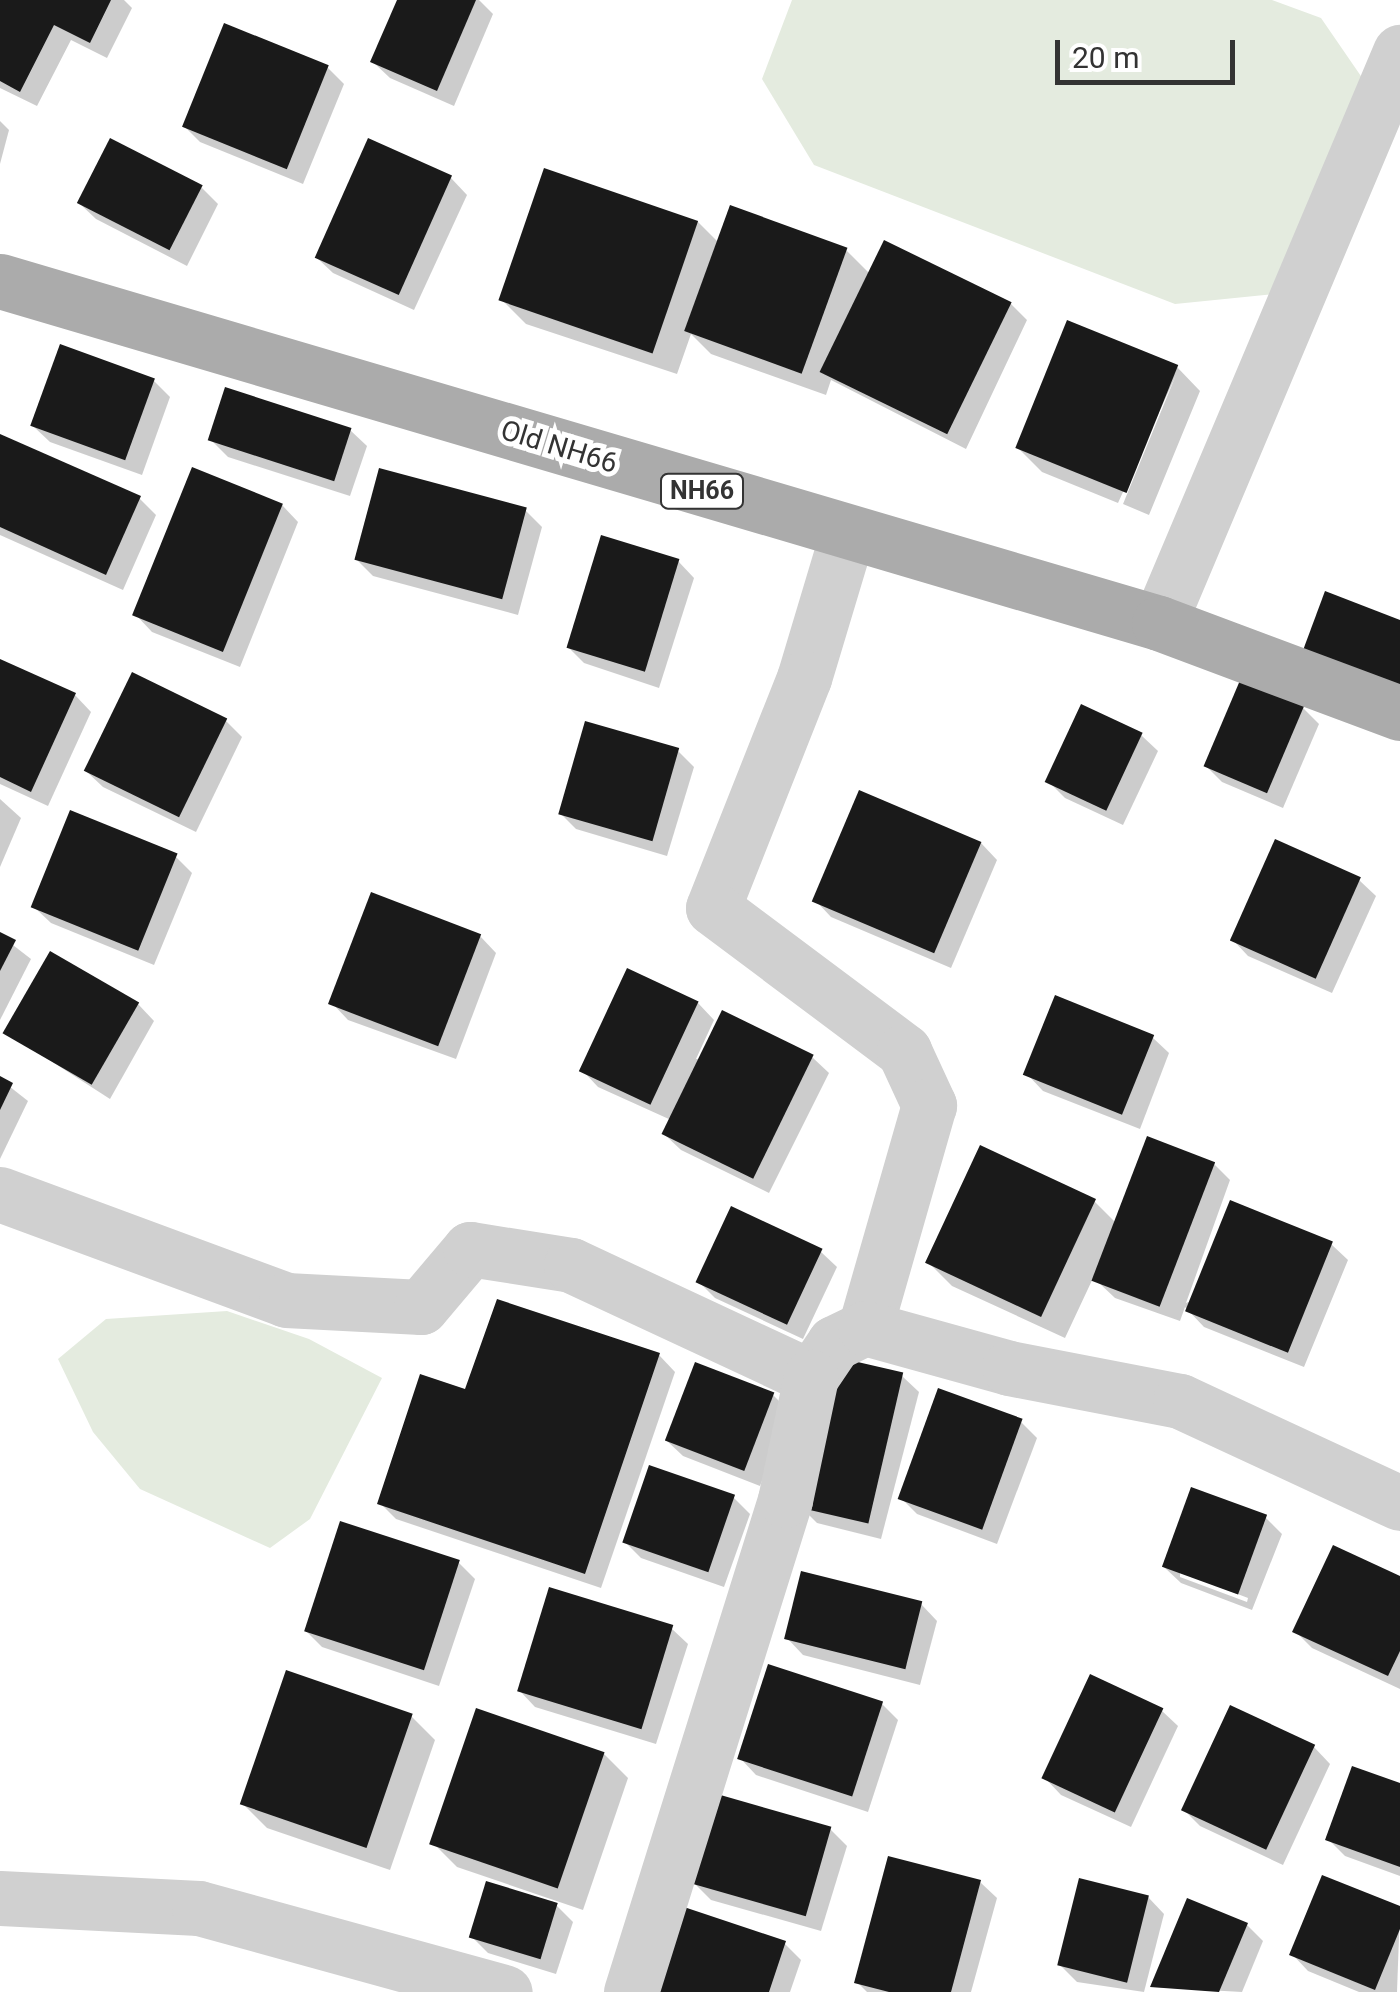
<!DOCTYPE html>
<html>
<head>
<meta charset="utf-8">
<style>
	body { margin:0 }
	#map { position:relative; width:1400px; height:1992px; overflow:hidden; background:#fff; font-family:Roboto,sans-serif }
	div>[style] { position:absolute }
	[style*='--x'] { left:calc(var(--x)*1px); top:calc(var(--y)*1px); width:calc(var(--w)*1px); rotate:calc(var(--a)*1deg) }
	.green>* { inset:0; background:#e4ebdf }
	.shadow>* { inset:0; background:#0003 }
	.building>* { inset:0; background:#1a1a1a; transform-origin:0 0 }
	.minor>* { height:55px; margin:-27.5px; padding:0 27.5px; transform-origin:27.5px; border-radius:27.5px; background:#d0d0d0 }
	.primary>* { height:55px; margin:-27.5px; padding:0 27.5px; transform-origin:27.5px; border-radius:27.5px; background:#ababab }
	span { translate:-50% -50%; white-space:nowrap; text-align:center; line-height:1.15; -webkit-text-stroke:10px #fff; paint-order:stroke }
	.shield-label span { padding:2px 8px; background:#fff; border:2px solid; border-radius:8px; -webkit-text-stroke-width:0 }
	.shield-label { font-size:25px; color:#333; font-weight:700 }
	.street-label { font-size:28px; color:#333 }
	.scale { position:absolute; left:1055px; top:40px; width:180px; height:45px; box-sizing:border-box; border:5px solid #333; border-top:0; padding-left:12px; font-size:30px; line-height:35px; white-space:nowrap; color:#333; -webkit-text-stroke:8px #fff; paint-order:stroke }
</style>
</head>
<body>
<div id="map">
	<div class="green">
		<div style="clip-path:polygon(792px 0,1272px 0,1321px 18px,1365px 82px,1274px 294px,1175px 304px,814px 165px,762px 79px)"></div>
		<div style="clip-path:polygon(227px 1311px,309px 1339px,382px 1378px,310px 1519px,270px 1548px,140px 1489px,93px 1432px,58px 1359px,106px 1319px)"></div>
	</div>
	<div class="shadow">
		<div style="clip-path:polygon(0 0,124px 0,132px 8px,107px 58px,71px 40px,37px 106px,0 88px)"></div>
		<div style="clip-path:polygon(400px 0,479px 0,493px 14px,454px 106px,390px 78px,373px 62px)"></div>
		<div style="clip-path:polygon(328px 68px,344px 84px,303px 184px,200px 142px,184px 126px)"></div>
		<div style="clip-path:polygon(0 121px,9px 130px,0 164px)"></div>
		<div style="clip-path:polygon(451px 178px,467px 195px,414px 310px,333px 273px,316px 257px)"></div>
		<div style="clip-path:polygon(201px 187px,218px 204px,187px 266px,96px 219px,79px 203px)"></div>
		<div style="clip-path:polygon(698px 222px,719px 243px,846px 250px,870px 274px,1011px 304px,1027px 320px,966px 449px,831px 380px,826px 395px,711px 354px,691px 334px,677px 374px,526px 324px,502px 300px)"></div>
		<div style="clip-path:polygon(1177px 367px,1200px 391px,1149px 515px,1123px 504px,1176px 375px,1118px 503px,1042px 472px,1018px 448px)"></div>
		<div style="clip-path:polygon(153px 380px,170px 397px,142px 475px,50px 442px,33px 426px)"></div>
		<div style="clip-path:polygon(350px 430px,367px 446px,350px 496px,228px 457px,212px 441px)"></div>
		<div style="clip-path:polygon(0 436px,140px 499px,156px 515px,123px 590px,0 535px)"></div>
		<div style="clip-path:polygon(282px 505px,298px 522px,240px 667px,152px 632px,136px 615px)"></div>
		<div style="clip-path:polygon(526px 511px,542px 527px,518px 615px,373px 576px,356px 559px)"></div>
		<div style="clip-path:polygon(678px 561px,694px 578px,659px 688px,584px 663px,567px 646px)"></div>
		<div style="clip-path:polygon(0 662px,75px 695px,91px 712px,48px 806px,0 784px)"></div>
		<div style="clip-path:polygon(1302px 707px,1319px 724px,1283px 808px,1222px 782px,1206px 766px)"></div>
		<div style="clip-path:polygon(225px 720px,242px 737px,196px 832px,103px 787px,86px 771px)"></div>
		<div style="clip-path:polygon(1141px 735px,1158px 751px,1123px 825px,1065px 798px,1048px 781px)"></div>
		<div style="clip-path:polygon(677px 750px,694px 767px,667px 856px,576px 829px,560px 813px)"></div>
		<div style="clip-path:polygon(0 799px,21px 818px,0 867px)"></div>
		<div style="clip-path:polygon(981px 843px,997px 860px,951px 968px,831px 917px,815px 900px)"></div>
		<div style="clip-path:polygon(175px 856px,192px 873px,154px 965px,51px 923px,34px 907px)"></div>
		<div style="clip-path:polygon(1359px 880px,1376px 896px,1332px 993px,1248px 956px,1232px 939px)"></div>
		<div style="clip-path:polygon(0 935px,31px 959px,0 1020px)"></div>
		<div style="clip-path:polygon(480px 936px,496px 953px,456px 1059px,348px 1020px,332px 1003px)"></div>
		<div style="clip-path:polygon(698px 1003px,714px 1020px,696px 1059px,812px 1057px,829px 1073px,769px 1193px,681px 1150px,664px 1134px,671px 1120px,598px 1087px,582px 1070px)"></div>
		<div style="clip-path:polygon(138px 1004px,154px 1021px,110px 1099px,6px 1032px)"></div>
		<div style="clip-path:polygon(1152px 1037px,1169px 1053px,1140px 1129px,1043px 1091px,1027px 1074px)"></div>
		<div style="clip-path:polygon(0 1079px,28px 1101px,0 1159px)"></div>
		<div style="clip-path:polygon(1214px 1164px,1230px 1180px,1186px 1303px,1331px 1244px,1348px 1260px,1304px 1367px,1204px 1327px,1185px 1307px,1180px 1321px,1115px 1298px,1098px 1282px,1102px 1259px,1065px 1338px,952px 1286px,928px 1262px,1094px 1201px,1118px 1225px)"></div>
		<div style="clip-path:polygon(820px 1251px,837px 1267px,803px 1339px,715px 1298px,699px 1282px)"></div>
		<div style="clip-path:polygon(659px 1355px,675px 1372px,601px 1588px,396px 1519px,380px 1503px,467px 1392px)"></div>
		<div style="clip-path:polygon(902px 1376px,919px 1392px,881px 1539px,817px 1523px,801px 1507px)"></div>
		<div style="clip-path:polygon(772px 1394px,789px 1411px,760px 1486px,683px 1456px,666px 1440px)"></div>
		<div style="clip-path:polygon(1020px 1421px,1037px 1438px,997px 1544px,917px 1514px,901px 1498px)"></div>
		<div style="clip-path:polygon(733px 1497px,750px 1514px,724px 1587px,641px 1558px,624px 1541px)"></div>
		<div style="clip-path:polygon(evenodd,1265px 1517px,1282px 1534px,1252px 1610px,1181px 1583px,1164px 1567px,1265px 1517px,1180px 1572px,1248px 1598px,1247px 1602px,1180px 1577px,1180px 1572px)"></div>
		<div style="clip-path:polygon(459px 1563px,475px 1579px,439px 1686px,322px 1647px,306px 1631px)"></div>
		<div style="clip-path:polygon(1400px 1579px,1400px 1689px,1312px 1648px,1295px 1631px)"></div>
		<div style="clip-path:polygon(921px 1604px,937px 1621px,920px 1685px,803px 1655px,787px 1638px)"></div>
		<div style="clip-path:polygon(671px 1628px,688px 1644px,656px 1744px,535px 1707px,519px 1690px)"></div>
		<div style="clip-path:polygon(882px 1704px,898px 1720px,868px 1812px,756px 1775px,740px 1758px)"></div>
		<div style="clip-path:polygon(1231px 1709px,1314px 1747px,1330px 1764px,1283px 1865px,1200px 1826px,1184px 1810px)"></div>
		<div style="clip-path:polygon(1161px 1710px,1178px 1726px,1131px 1827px,1061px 1795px,1045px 1778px)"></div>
		<div style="clip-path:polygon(411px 1716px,435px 1740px,390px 1870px,267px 1828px,243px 1804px)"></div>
		<div style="clip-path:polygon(604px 1754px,628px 1778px,583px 1910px,457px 1867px,433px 1843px)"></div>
		<div style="clip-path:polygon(1400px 1786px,1400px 1876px,1345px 1856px,1328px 1839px)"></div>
		<div style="clip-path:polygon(830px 1829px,847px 1846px,821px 1931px,711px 1900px,694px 1883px)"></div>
		<div style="clip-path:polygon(980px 1882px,997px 1898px,971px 1992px,867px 1992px,857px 1982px)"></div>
		<div style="clip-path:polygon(1148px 1897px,1164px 1914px,1144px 1992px,1077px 1982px,1060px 1965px)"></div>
		<div style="clip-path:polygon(552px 1901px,573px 1922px,556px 1974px,488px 1953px,472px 1937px)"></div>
		<div style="clip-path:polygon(1400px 1909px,1397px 1992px,1359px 1992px,1308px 1971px,1292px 1954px)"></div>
		<div style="clip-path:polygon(1247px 1925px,1263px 1941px,1242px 1992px,1153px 1987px)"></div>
		<div style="clip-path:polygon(784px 1943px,801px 1960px,790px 1992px,651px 1992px)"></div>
	</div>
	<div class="building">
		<div style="clip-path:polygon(0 0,111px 0,90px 43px,54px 25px,20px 92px,0 81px)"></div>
		<div style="clip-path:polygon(397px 0,476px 0,437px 91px,370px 62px)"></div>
		<div style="left:224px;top:23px;width:113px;height:112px;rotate:22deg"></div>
		<div style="left:110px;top:138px;width:104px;height:73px;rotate:27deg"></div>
		<div style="left:368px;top:138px;width:92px;height:131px;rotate:24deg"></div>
		<div style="left:544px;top:168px;width:163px;height:140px;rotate:19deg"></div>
		<div style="left:730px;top:205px;width:125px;height:134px;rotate:20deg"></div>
		<div style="left:884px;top:240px;width:142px;height:147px;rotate:26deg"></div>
		<div style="left:1067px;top:320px;width:120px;height:138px;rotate:22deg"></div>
		<div style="left:60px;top:344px;width:101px;height:87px;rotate:20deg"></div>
		<div style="left:225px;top:387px;width:133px;height:56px;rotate:18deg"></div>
		<div style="clip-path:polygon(0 434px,141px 496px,106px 575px,0 527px)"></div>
		<div style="left:192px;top:467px;width:98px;height:160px;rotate:22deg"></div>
		<div style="left:379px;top:468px;width:153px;height:95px;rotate:15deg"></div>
		<div style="left:601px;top:535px;width:82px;height:118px;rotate:17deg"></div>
		<div style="clip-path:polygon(1325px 591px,1400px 620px,1400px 692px,1302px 653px)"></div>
		<div style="clip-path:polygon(0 659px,76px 693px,31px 792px,0 777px)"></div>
		<div style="left:132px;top:672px;width:106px;height:110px;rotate:26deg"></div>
		<div style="left:1241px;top:678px;width:69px;height:96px;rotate:23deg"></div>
		<div style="left:1081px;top:704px;width:68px;height:86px;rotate:25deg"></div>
		<div style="left:585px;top:721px;width:98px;height:97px;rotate:16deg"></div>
		<div style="left:859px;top:790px;width:133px;height:121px;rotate:23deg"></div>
		<div style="left:70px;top:810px;width:116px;height:105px;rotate:22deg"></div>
		<div style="left:1275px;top:839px;width:94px;height:111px;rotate:24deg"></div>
		<div style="left:371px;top:892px;width:118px;height:120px;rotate:21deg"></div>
		<div style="clip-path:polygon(0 932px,16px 940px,0 971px)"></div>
		<div style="left:50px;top:951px;width:103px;height:95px;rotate:30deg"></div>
		<div style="left:627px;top:968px;width:79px;height:114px;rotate:25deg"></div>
		<div style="left:1055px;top:995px;width:107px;height:86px;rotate:22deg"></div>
		<div style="left:722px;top:1010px;width:102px;height:138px;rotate:26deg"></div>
		<div style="clip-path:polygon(0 1076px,13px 1083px,0 1110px)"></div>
		<div style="left:1147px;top:1136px;width:73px;height:155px;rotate:21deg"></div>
		<div style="left:980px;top:1145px;width:128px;height:130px;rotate:25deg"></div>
		<div style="left:1230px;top:1200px;width:111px;height:120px;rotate:22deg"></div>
		<div style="left:731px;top:1206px;width:101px;height:84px;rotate:25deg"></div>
		<div style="clip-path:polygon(497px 1299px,660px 1353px,585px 1574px,377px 1504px,420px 1374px,465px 1389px)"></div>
		<div style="left:836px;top:1357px;width:69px;height:155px;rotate:13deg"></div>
		<div style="left:695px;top:1362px;width:85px;height:84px;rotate:21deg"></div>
		<div style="left:938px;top:1388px;width:90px;height:118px;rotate:20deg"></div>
		<div style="left:649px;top:1465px;width:91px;height:82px;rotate:19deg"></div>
		<div style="left:1191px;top:1487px;width:81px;height:85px;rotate:20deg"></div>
		<div style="left:340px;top:1521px;width:126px;height:116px;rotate:18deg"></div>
		<div style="clip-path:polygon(1333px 1545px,1400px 1576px,1400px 1651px,1388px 1676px,1292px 1632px)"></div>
		<div style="left:801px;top:1571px;width:125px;height:70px;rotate:14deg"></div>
		<div style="left:549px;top:1587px;width:130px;height:109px;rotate:17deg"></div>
		<div style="left:768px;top:1664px;width:121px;height:100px;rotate:18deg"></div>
		<div style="left:286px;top:1670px;width:134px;height:142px;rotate:19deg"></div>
		<div style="left:1090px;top:1674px;width:81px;height:115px;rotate:25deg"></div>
		<div style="left:1230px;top:1705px;width:94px;height:116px;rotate:25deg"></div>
		<div style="left:476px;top:1708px;width:136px;height:144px;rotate:19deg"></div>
		<div style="clip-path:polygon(1352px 1766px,1400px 1783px,1400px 1867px,1325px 1840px)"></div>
		<div style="left:717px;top:1794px;width:119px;height:93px;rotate:16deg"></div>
		<div style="clip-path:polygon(888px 1856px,981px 1880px,951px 1992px,889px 1992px,854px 1983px)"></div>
		<div style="clip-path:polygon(1322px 1875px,1400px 1906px,1400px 1929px,1375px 1990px,1289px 1955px)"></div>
		<div style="left:1079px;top:1878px;width:72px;height:90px;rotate:14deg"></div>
		<div style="left:486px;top:1881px;width:75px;height:59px;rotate:17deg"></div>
		<div style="clip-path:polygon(1187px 1898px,1248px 1923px,1219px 1992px,1150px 1987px)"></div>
		<div style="clip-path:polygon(678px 1905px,786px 1941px,769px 1992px,649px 1992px)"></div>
	</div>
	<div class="minor">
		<div style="--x:847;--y:535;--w:149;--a:106.7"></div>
		<div style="--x:804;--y:678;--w:247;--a:111.6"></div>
		<div style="--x:713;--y:908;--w:239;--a:36.8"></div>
		<div style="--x:904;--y:1051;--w:60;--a:65.2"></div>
		<div style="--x:929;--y:1105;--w:232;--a:106"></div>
		<div style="--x:1159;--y:623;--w:620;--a:-67.12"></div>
		<div style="--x:0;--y:1194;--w:305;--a:20.3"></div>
		<div style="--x:286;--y:1300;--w:135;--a:3"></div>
		<div style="--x:421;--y:1307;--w:76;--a:-49.8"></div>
		<div style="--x:470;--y:1249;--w:102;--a:9"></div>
		<div style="--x:571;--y:1265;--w:265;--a:25"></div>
		<div style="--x:811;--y:1377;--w:41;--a:-55.9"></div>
		<div style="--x:834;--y:1343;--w:34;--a:-26"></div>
		<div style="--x:865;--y:1328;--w:149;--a:15.5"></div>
		<div style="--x:1009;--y:1368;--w:174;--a:10.9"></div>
		<div style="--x:1180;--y:1401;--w:242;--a:24.9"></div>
		<div style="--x:0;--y:1898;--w:199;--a:2.9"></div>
		<div style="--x:199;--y:1908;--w:317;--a:15.4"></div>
		<div style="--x:631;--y:1992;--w:516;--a:-72.62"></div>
		<div style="--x:785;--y:1500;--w:126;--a:-78.1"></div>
	</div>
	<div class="primary">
		<div style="--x:0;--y:281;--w:1208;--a:16.44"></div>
		<div style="--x:1159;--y:623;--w:257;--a:20.5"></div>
	</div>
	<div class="shield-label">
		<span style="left:702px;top:491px">NH66</span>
	</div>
	<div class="street-label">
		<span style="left:559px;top:447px;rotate:17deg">Old NH66</span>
	</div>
	<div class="scale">20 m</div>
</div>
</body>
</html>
